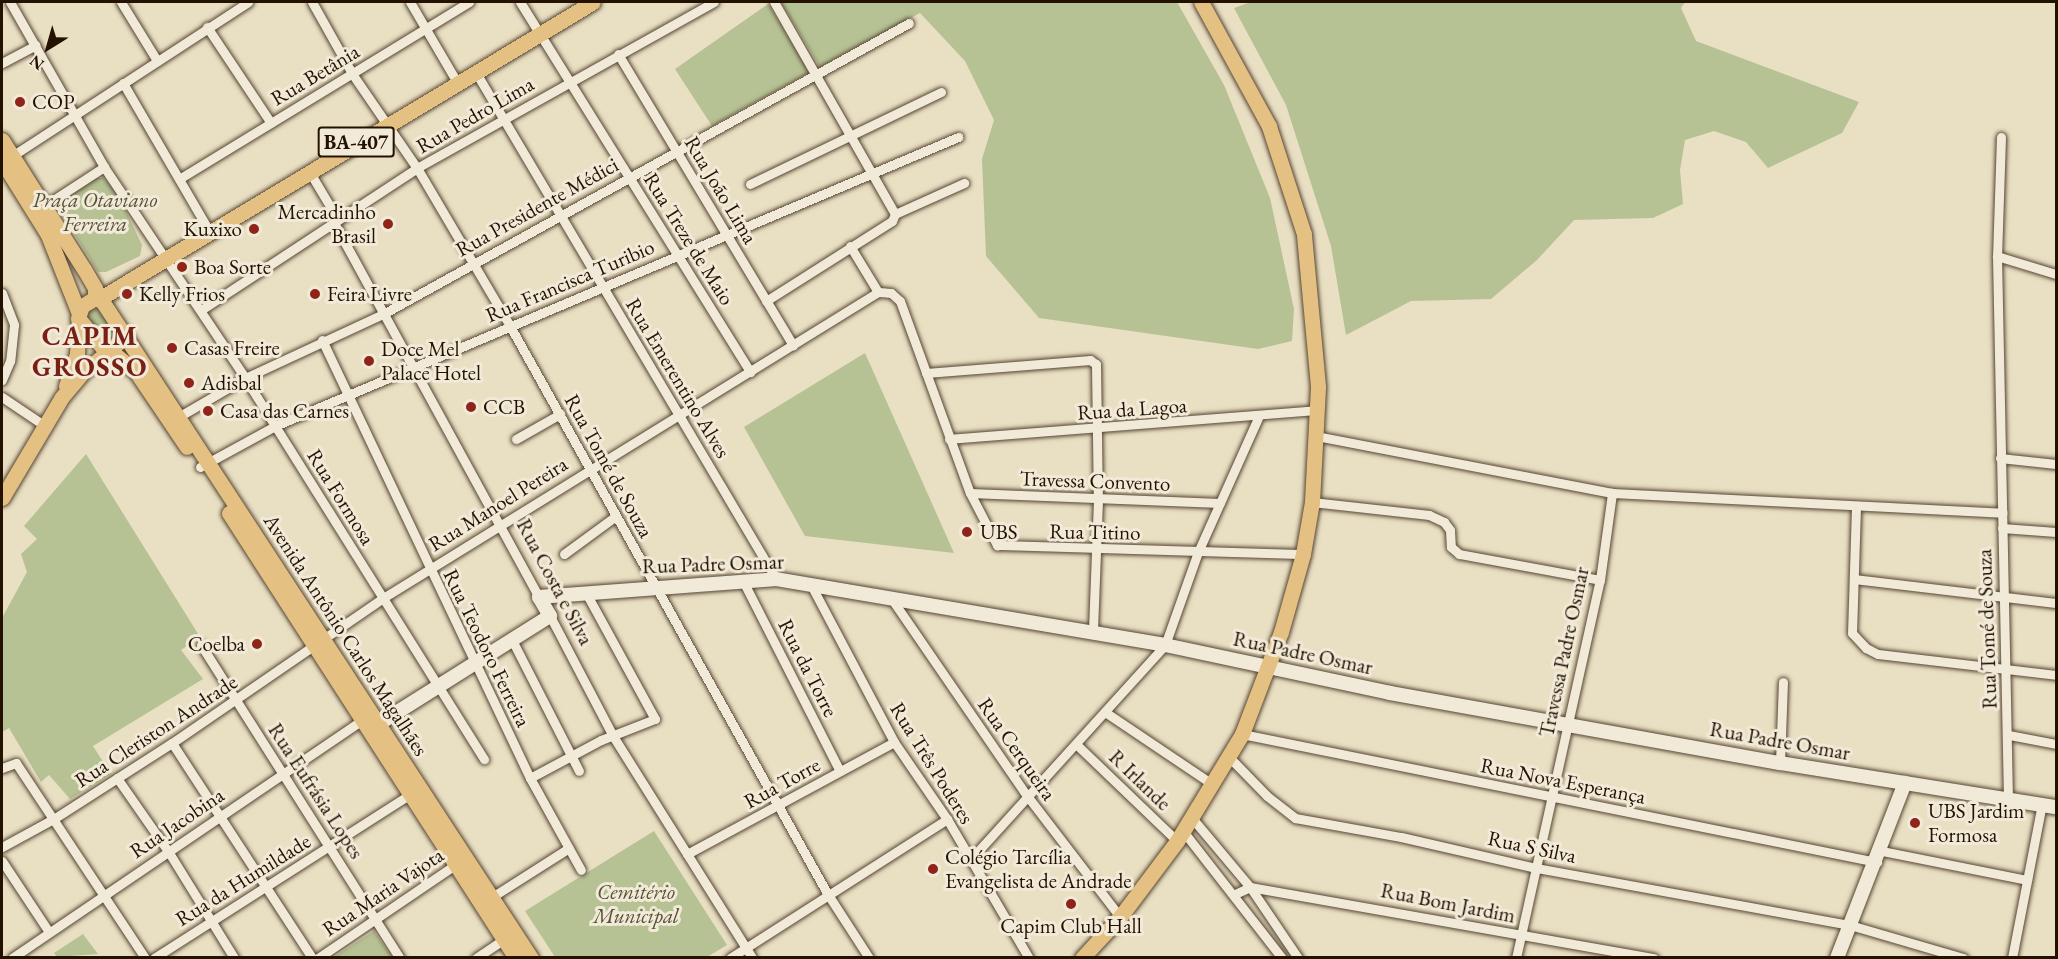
<!DOCTYPE html>
<html>
<head>
<meta charset="utf-8">
<style>
	body { margin:0 }
	#map { position:relative; width:2058px; height:959px; overflow:hidden; background:#e9dfc3; font-family:"EB Garamond",serif }
	div>[style] { position:absolute }
	[style*='--x'] { left:calc(var(--x)*1px); top:calc(var(--y)*1px); width:calc(var(--w)*1px); rotate:calc(var(--a)*1deg) }
	.green>* { inset:0; background:#b6c294 }
	.roads { filter:drop-shadow(0 0 2px #554532) drop-shadow(0 0 2px #554532) }
	.street>* { height:9px; margin:-4.5px; padding:0 4.5px; transform-origin:4.5px; border-radius:4.5px; background:#f1ead8 }
	.secondary>* { height:14px; margin:-7px; padding:0 7px; transform-origin:7px; border-radius:7px; background:#f1ead8 }
	.primary>* { height:15px; margin:-7.5px; padding:0 7.5px; transform-origin:7.5px; border-radius:7.5px; background:#e4c082 }
	.dots>* { width:16px; height:16px; translate:-50% -50%; box-sizing:border-box; border:3px solid #f1ead8; border-radius:50% }
	span { translate:-50% -50%; white-space:nowrap; text-align:center; line-height:1.15; -webkit-text-stroke:6px #f1ead8; paint-order:stroke }
	.shield-label span { padding:2px 4px; background:#f1ead8; border:2px solid; border-radius:4px; -webkit-text-stroke-width:0 }
	.shield-label { font-size:20px; color:#241201; font-weight:700 }
	.street-label { font-size:21px; color:#241201 }
	.poi-label { font-size:21px; color:#241201 }
	.left { translate:0 -50%; text-align:left }
	.right { translate:-100% -50%; text-align:right }
	.park-label { font-size:21px; color:#575034; font-style:italic }
	.district-label { font-size:27px; color:#7a1f14; font-weight:700; letter-spacing:1.5px }
	.frame { position:absolute; inset:0; border:3px solid #241201; pointer-events:none }
	.north { position:absolute; left:18px; top:18px; width:60px; height:60px; -webkit-text-stroke:4px #f1ead8; paint-order:stroke; rotate:217deg; font-size:16px; font-weight:700; line-height:24px; text-align:center; color:#241201 }
	.north::after { content:''; display:block; margin:auto; width:21px; height:27px; background:#241201; clip-path:polygon(50% 0,100% 100%,50% 72%,0 100%) }
</style>
</head>
<body>
<div id="map">
	<div class="green">
		<div style="clip-path:polygon(781px 2px,1177px 2px,1224px 85px,1270px 198px,1294px 309px,1292px 341px,1258px 349px,1039px 318px,986px 256px,982px 159px,994px 120px,965px 61px,920px 13px,820px 67px)"></div>
		<div style="clip-path:polygon(1251px 2px,1685px 2px,1681px 8px,1696px 41px,1859px 102px,1842px 133px,1768px 168px,1746px 142px,1714px 131px,1685px 140px,1680px 170px,1683px 204px,1653px 218px,1574px 220px,1537px 260px,1491px 299px,1411px 301px,1346px 335px,1331px 246px,1286px 105px,1234px 8px)"></div>
		<div style="clip-path:polygon(768px 4px,810px 72px,712px 126px,675px 69px)"></div>
		<div style="clip-path:polygon(94px 178px,104px 178px,118px 195px,142px 245px,140px 256px,106px 272px,98px 272px,61px 212px,66px 197px)"></div>
		<div style="clip-path:polygon(90px 309px,99px 310px,115px 334px,105px 344px,84px 316px)"></div>
		<div style="clip-path:polygon(865px 353px,954px 553px,805px 536px,744px 427px)"></div>
		<div style="clip-path:polygon(86px 454px,200px 637px,181px 650px,203px 679px,93px 746px,111px 774px,70px 799px,49px 775px,41px 782px,9px 728px,2px 732px,2px 618px,27px 572px,21px 554px,37px 539px,24px 526px)"></div>
		<div style="clip-path:polygon(654px 831px,727px 945px,707px 957px,555px 957px,525px 911px)"></div>
		<div style="clip-path:polygon(374px 931px,392px 957px,334px 957px)"></div>
		<div style="clip-path:polygon(83px 934px,98px 954px,57px 957px,54px 953px)"></div>
	</div>
	<div class="roads">
		<div class="street">
			<div style="--x:10;--y:2;--w:190;--a:60.3"></div>
			<div style="--x:104;--y:167;--w:254;--a:56.2"></div>
			<div style="--x:245;--y:378;--w:450;--a:57.9"></div>
			<div style="--x:121;--y:2;--w:67;--a:58.4"></div>
			<div style="--x:312;--y:2;--w:84;--a:60.7"></div>
			<div style="--x:353;--y:75;--w:113;--a:55.5"></div>
			<div style="--x:417;--y:168;--w:183;--a:59.5"></div>
			<div style="--x:510;--y:326;--w:650;--a:60.79"></div>
			<div style="--x:827;--y:893;--w:77;--a:57.1"></div>
			<div style="--x:410;--y:2;--w:93;--a:59.6"></div>
			<div style="--x:520;--y:2;--w:436;--a:58.1"></div>
			<div style="--x:207;--y:27;--w:115;--a:56.3"></div>
			<div style="--x:618;--y:54;--w:340;--a:59"></div>
			<div style="--x:2;--y:63;--w:38;--a:-28"></div>
			<div style="--x:475;--y:71;--w:590;--a:59.35"></div>
			<div style="--x:123;--y:83;--w:169;--a:59.8"></div>
			<div style="--x:2001;--y:137;--w:119;--a:91.9"></div>
			<div style="--x:1997;--y:256;--w:543;--a:88.84"></div>
			<div style="--x:12;--y:156;--w:282;--a:-33.1"></div>
			<div style="--x:309;--y:171;--w:55;--a:59.2"></div>
			<div style="--x:179;--y:179;--w:340;--a:-31.4"></div>
			<div style="--x:750;--y:184;--w:212;--a:-25.7"></div>
			<div style="--x:44;--y:206;--w:72;--a:-33"></div>
			<div style="--x:895;--y:214;--w:76;--a:-24.2"></div>
			<div style="--x:333;--y:221;--w:429;--a:61.3"></div>
			<div style="--x:850;--y:246;--w:54;--a:58.7"></div>
			<div style="--x:1997;--y:256;--w:62;--a:17"></div>
			<div style="--x:2;--y:293;--w:34;--a:69"></div>
			<div style="--x:14;--y:325;--w:36;--a:96"></div>
			<div style="--x:10;--y:361;--w:21;--a:113"></div>
			<div style="--x:766;--y:301;--w:149;--a:-32.4"></div>
			<div style="--x:892;--y:221;--w:8;--a:-67"></div>
			<div style="--x:895;--y:214;--w:244;--a:-119.7"></div>
			<div style="--x:201;--y:310;--w:258;--a:-33.3"></div>
			<div style="--x:417;--y:168;--w:340;--a:-29.2"></div>
			<div style="--x:322;--y:340;--w:485;--a:64.6"></div>
			<div style="--x:530;--y:778;--w:105;--a:61"></div>
			<div style="--x:926;--y:373;--w:165;--a:-4.5"></div>
			<div style="--x:1090;--y:360;--w:7;--a:34"></div>
			<div style="--x:1096;--y:364;--w:136;--a:89.2"></div>
			<div style="--x:1098;--y:500;--w:133;--a:92.2"></div>
			<div style="--x:2;--y:397;--w:52;--a:34"></div>
			<div style="--x:180;--y:416;--w:75;--a:-30.3"></div>
			<div style="--x:245;--y:378;--w:152;--a:-24.9"></div>
			<div style="--x:383;--y:314;--w:601;--a:-28.95"></div>
			<div style="--x:1316;--y:436;--w:301;--a:10.9"></div>
			<div style="--x:1612;--y:493;--w:391;--a:2.9"></div>
			<div style="--x:516;--y:439;--w:51;--a:-29.6"></div>
			<div style="--x:949;--y:439;--w:370;--a:-4.5"></div>
			<div style="--x:2000;--y:458;--w:56;--a:6.1"></div>
			<div style="--x:200;--y:467;--w:85;--a:-28.7"></div>
			<div style="--x:275;--y:426;--w:742;--a:-22.93"></div>
			<div style="--x:970;--y:493;--w:250;--a:2.3"></div>
			<div style="--x:1312;--y:502;--w:118;--a:6.3"></div>
			<div style="--x:1429;--y:515;--w:17;--a:25"></div>
			<div style="--x:1444;--y:522;--w:10;--a:53"></div>
			<div style="--x:1450;--y:530;--w:17;--a:87"></div>
			<div style="--x:1451;--y:547;--w:11;--a:41"></div>
			<div style="--x:1459;--y:554;--w:143;--a:10.4"></div>
			<div style="--x:1856;--y:507;--w:126;--a:91.8"></div>
			<div style="--x:1852;--y:633;--w:21;--a:47"></div>
			<div style="--x:1866;--y:648;--w:13;--a:27"></div>
			<div style="--x:1878;--y:654;--w:179;--a:6.7"></div>
			<div style="--x:2002;--y:528;--w:54;--a:4.2"></div>
			<div style="--x:564;--y:554;--w:64;--a:-36.2"></div>
			<div style="--x:1854;--y:579;--w:203;--a:6.8"></div>
			<div style="--x:743;--y:581;--w:213;--a:63"></div>
			<div style="--x:811;--y:585;--w:178;--a:62.1"></div>
			<div style="--x:894;--y:742;--w:93;--a:55.5"></div>
			<div style="--x:947;--y:819;--w:161;--a:59.5"></div>
			<div style="--x:891;--y:598;--w:242;--a:55.5"></div>
			<div style="--x:1028;--y:797;--w:151;--a:52.5"></div>
			<div style="--x:550;--y:616;--w:136;--a:62.3"></div>
			<div style="--x:613;--y:736;--w:262;--a:57.9"></div>
			<div style="--x:512;--y:640;--w:147;--a:62.9"></div>
			<div style="--x:201;--y:645;--w:371;--a:57.6"></div>
			<div style="--x:1105;--y:712;--w:129;--a:33.9"></div>
			<div style="--x:1242;--y:734;--w:648;--a:11.4"></div>
			<div style="--x:2009;--y:735;--w:48;--a:10.8"></div>
			<div style="--x:172;--y:743;--w:257;--a:56.9"></div>
			<div style="--x:1077;--y:745;--w:139;--a:43.8"></div>
			<div style="--x:1229;--y:757;--w:54;--a:45.7"></div>
			<div style="--x:1267;--y:796;--w:36;--a:38"></div>
			<div style="--x:1295;--y:818;--w:108;--a:10.2"></div>
			<div style="--x:1401;--y:837;--w:139;--a:12.9"></div>
			<div style="--x:1536;--y:868;--w:319;--a:10.3"></div>
			<div style="--x:1850;--y:925;--w:118;--a:16.3"></div>
			<div style="--x:1780;--y:763;--w:81;--a:-87.9"></div>
			<div style="--x:2;--y:768;--w:15;--a:-20"></div>
			<div style="--x:16;--y:763;--w:234;--a:56.5"></div>
			<div style="--x:117;--y:778;--w:89;--a:55.1"></div>
			<div style="--x:168;--y:851;--w:126;--a:58.3"></div>
			<div style="--x:530;--y:778;--w:81;--a:-28.2"></div>
			<div style="--x:601;--y:740;--w:58;--a:-21.3"></div>
			<div style="--x:655;--y:719;--w:144;--a:-118.7"></div>
			<div style="--x:1192;--y:818;--w:90;--a:50"></div>
			<div style="--x:1250;--y:887;--w:86;--a:55.9"></div>
			<div style="--x:1183;--y:831;--w:161;--a:52.1"></div>
			<div style="--x:2;--y:847;--w:60;--a:-28.7"></div>
			<div style="--x:55;--y:818;--w:139;--a:-32.7"></div>
			<div style="--x:172;--y:743;--w:256;--a:-34.5"></div>
			<div style="--x:383;--y:598;--w:582;--a:-31.72"></div>
			<div style="--x:878;--y:292;--w:13;--a:4"></div>
			<div style="--x:891;--y:293;--w:12;--a:42"></div>
			<div style="--x:900;--y:301;--w:204;--a:70"></div>
			<div style="--x:970;--y:493;--w:59;--a:62.6"></div>
			<div style="--x:997;--y:545;--w:306;--a:1.7"></div>
			<div style="--x:1882;--y:851;--w:148;--a:11.3"></div>
			<div style="--x:687;--y:854;--w:235;--a:-28.4"></div>
			<div style="--x:970;--y:860;--w:290;--a:-47.8"></div>
			<div style="--x:1165;--y:645;--w:99;--a:-70.5"></div>
			<div style="--x:1198;--y:552;--w:147;--a:-65.9"></div>
			<div style="--x:2;--y:861;--w:85;--a:56.5"></div>
			<div style="--x:1235;--y:894;--w:17;--a:-25"></div>
			<div style="--x:1250;--y:887;--w:410;--a:10"></div>
			<div style="--x:492;--y:897;--w:91;--a:-32.5"></div>
			<div style="--x:12;--y:958;--w:423;--a:-34.2"></div>
			<div style="--x:154;--y:958;--w:304;--a:-32.6"></div>
			<div style="--x:318;--y:958;--w:169;--a:-34.2"></div>
			<div style="--x:476;--y:958;--w:34;--a:-34"></div>
			<div style="--x:730;--y:958;--w:258;--a:-32.6"></div>
			<div style="--x:1516;--y:958;--w:387;--a:-77.5"></div>
			<div style="--x:1600;--y:580;--w:88;--a:-82.1"></div>
			<div style="--x:2012;--y:958;--w:157;--a:-79"></div>
		</div>
		<div class="secondary">
			<div style="--x:380;--y:723;--w:201;--a:-32.2"></div>
			<div style="--x:550;--y:616;--w:22;--a:-120"></div>
			<div style="--x:539;--y:597;--w:238;--a:-4.3"></div>
			<div style="--x:776;--y:579;--w:395;--a:9.6"></div>
			<div style="--x:1165;--y:645;--w:230;--a:12"></div>
			<div style="--x:1390;--y:693;--w:396;--a:10.2"></div>
			<div style="--x:1780;--y:763;--w:279;--a:9.1"></div>
			<div style="--x:1837;--y:958;--w:188;--a:-68.8"></div>
		</div>
		<div class="primary">
			<div style="--x:2;--y:140;--w:153;--a:57.6"></div>
			<div style="--x:84;--y:269;--w:22;--a:60"></div>
			<div style="--x:95;--y:288;--w:10;--a:90"></div>
			<div style="--x:2;--y:161;--w:87;--a:58.1"></div>
			<div style="--x:48;--y:235;--w:82;--a:68.5"></div>
			<div style="--x:95;--y:298;--w:8;--a:23"></div>
			<div style="--x:102;--y:301;--w:42;--a:56.7"></div>
			<div style="--x:125;--y:336;--w:25;--a:137"></div>
			<div style="--x:107;--y:353;--w:45;--a:-129.6"></div>
			<div style="--x:78;--y:318;--w:13;--a:-72"></div>
			<div style="--x:82;--y:306;--w:15;--a:-32"></div>
			<div style="--x:99;--y:299;--w:576;--a:-31.01"></div>
			<div style="--x:125;--y:336;--w:743;--a:56.87"></div>
			<div style="--x:111;--y:351;--w:34;--a:40"></div>
			<div style="--x:137;--y:373;--w:89;--a:56"></div>
			<div style="--x:66;--y:386;--w:34;--a:-71"></div>
			<div style="--x:77;--y:354;--w:33;--a:-87"></div>
			<div style="--x:2;--y:498;--w:117;--a:-59.3"></div>
			<div style="--x:62;--y:397;--w:35;--a:-50"></div>
			<div style="--x:85;--y:370;--w:28;--a:-38"></div>
			<div style="--x:229;--y:513;--w:530;--a:57.18"></div>
			<div style="--x:1082;--y:958;--w:56;--a:-47.2"></div>
			<div style="--x:1120;--y:917;--w:95;--a:-53.1"></div>
			<div style="--x:1177;--y:841;--w:125;--a:-58.7"></div>
			<div style="--x:1242;--y:734;--w:109;--a:-69.1"></div>
			<div style="--x:1281;--y:632;--w:81;--a:-74.2"></div>
			<div style="--x:1303;--y:554;--w:53;--a:-80.2"></div>
			<div style="--x:1312;--y:502;--w:116;--a:-87"></div>
			<div style="--x:1318;--y:386;--w:153;--a:-95.3"></div>
			<div style="--x:1304;--y:234;--w:114;--a:-108"></div>
			<div style="--x:1269;--y:126;--w:141;--a:-118.7"></div>
		</div>
	</div>
	<div class="dots">
		<div style="left:20px;top:102px;background:#8f2418"></div>
		<div style="left:388px;top:224px;background:#8f2418"></div>
		<div style="left:254px;top:229px;background:#8f2418"></div>
		<div style="left:182px;top:267px;background:#8f2418"></div>
		<div style="left:127px;top:294px;background:#8f2418"></div>
		<div style="left:315px;top:294px;background:#8f2418"></div>
		<div style="left:172px;top:348px;background:#8f2418"></div>
		<div style="left:369px;top:361px;background:#8f2418"></div>
		<div style="left:189px;top:383px;background:#8f2418"></div>
		<div style="left:471px;top:407px;background:#8f2418"></div>
		<div style="left:208px;top:411px;background:#8f2418"></div>
		<div style="left:967px;top:532px;background:#8f2418"></div>
		<div style="left:257px;top:644px;background:#8f2418"></div>
		<div style="left:1915px;top:823px;background:#8f2418"></div>
		<div style="left:933px;top:869px;background:#8f2418"></div>
		<div style="left:1071px;top:904px;background:#8f2418"></div>
	</div>
	<div class="shield-label">
		<span style="left:356px;top:142px">BA-407</span>
	</div>
	<div class="street-label">
		<span style="left:315px;top:75px;rotate:-31deg">Rua Betânia</span>
		<span style="left:475px;top:115px;rotate:-30deg">Rua Pedro Lima</span>
		<span style="left:721px;top:190px;rotate:59deg">Rua João Lima</span>
		<span style="left:537px;top:207px;rotate:-29deg">Rua Presidente Médici</span>
		<span style="left:689px;top:239px;rotate:58deg">Rua Treze de Maio</span>
		<span style="left:570px;top:281px;rotate:-23deg">Rua Francisca Turibio</span>
		<span style="left:678px;top:378px;rotate:59deg">Rua Emerentino Alves</span>
		<span style="left:1132px;top:409px;rotate:-4deg">Rua da Lagoa</span>
		<span style="left:609px;top:466px;rotate:61deg">Rua Tomé de Souza</span>
		<span style="left:1095px;top:481px;rotate:2deg">Travessa Convento</span>
		<span style="left:341px;top:497px;rotate:58deg">Rua Formosa</span>
		<span style="left:498px;top:504px;rotate:-32deg">Rua Manoel Pereira</span>
		<span style="left:1095px;top:532px;rotate:1deg">Rua Titino</span>
		<span style="left:713px;top:564px;rotate:-2deg">Rua Padre Osmar</span>
		<span style="left:555px;top:582px;rotate:62deg">Rua Costa e Silva</span>
		<span style="left:1987px;top:629px;rotate:-92deg">Rua Tomé de Souza</span>
		<span style="left:346px;top:635px;rotate:57deg">Avenida Antônio Carlos Magalhães</span>
		<span style="left:487px;top:648px;rotate:64deg">Rua Teodoro Ferreira</span>
		<span style="left:1564px;top:652px;rotate:-78deg">Travessa Padre Osmar</span>
		<span style="left:1303px;top:653px;rotate:12deg">Rua Padre Osmar</span>
		<span style="left:808px;top:668px;rotate:63deg">Rua da Torre</span>
		<span style="left:156px;top:731px;rotate:-33deg">Rua Cleriston Andrade</span>
		<span style="left:1780px;top:741px;rotate:10deg">Rua Padre Osmar</span>
		<span style="left:1017px;top:749px;rotate:55deg">Rua Cerqueira</span>
		<span style="left:932px;top:763px;rotate:58deg">Rua Três Poderes</span>
		<span style="left:1140px;top:780px;rotate:44deg">R Irlande</span>
		<span style="left:1563px;top:781px;rotate:11deg">Rua Nova Esperança</span>
		<span style="left:782px;top:783px;rotate:-29deg">Rua Torre</span>
		<span style="left:316px;top:791px;rotate:57deg">Rua Eufrásia Lopes</span>
		<span style="left:177px;top:823px;rotate:-34deg">Rua Jacobina</span>
		<span style="left:1532px;top:847px;rotate:12deg">Rua S Silva</span>
		<span style="left:243px;top:880px;rotate:-32deg">Rua da Humildade</span>
		<span style="left:383px;top:892px;rotate:-34deg">Rua Maria Vajota</span>
		<span style="left:1448px;top:903px;rotate:11deg">Rua Bom Jardim</span>
	</div>
	<div class="poi-label">
		<span class="left" style="left:32px;top:102px">COP</span>
		<span class="right" style="left:376px;top:224px">Mercadinho<br>Brasil</span>
		<span class="right" style="left:242px;top:229px">Kuxixo</span>
		<span class="left" style="left:194px;top:267px">Boa Sorte</span>
		<span class="left" style="left:139px;top:294px">Kelly Frios</span>
		<span class="left" style="left:327px;top:294px">Feira Livre</span>
		<span class="left" style="left:184px;top:348px">Casas Freire</span>
		<span class="left" style="left:381px;top:361px">Doce Mel<br>Palace Hotel</span>
		<span class="left" style="left:201px;top:383px">Adisbal</span>
		<span class="left" style="left:483px;top:407px">CCB</span>
		<span class="left" style="left:220px;top:411px">Casa das Carnes</span>
		<span class="left" style="left:980px;top:532px">UBS</span>
		<span class="right" style="left:245px;top:644px">Coelba</span>
		<span class="left" style="left:1928px;top:823px">UBS Jardim<br>Formosa</span>
		<span class="left" style="left:945px;top:869px">Colégio Tarcília<br>Evangelista de Andrade</span>
		<span style="left:1071px;top:926px">Capim Club Hall</span>
	</div>
	<div class="park-label">
		<span style="left:95px;top:212px">Praça Otaviano<br>Ferreira</span>
		<span style="left:636px;top:904px">Cemitério<br>Municipal</span>
	</div>
	<div class="district-label">
		<span style="left:90px;top:351px">CAPIM<br>GROSSO</span>
	</div>
	<div class="frame"></div>
	<div class="north">N</div>
</div>
</body>
</html>
